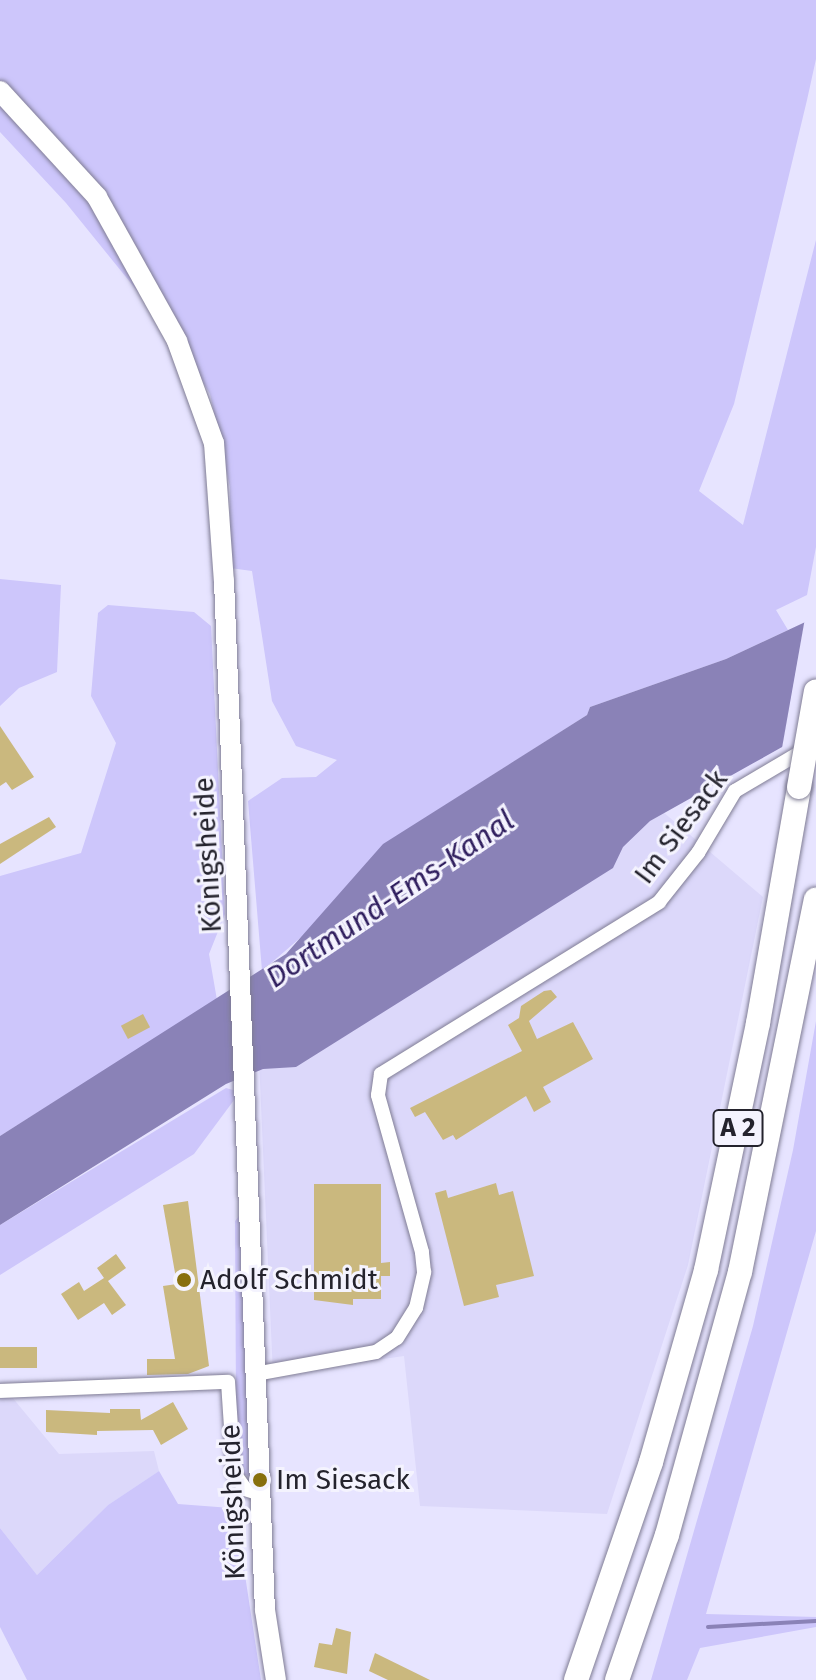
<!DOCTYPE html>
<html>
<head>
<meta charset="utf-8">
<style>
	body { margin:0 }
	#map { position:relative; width:816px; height:1680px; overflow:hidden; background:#e7e4ff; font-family:"Fira Sans",sans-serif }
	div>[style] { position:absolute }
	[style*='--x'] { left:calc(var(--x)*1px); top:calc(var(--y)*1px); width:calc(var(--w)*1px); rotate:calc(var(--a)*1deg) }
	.built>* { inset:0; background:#dcd8fa }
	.green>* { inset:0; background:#cdc6fb }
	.water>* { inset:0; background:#8a82b7 }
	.pier>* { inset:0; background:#e7e4ff }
	.stream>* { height:4px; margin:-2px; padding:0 2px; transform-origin:2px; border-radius:2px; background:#8a82b7 }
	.building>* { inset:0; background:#cab87e; transform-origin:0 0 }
	.roads { filter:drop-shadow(0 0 2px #7f7c94) drop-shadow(0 0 2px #7f7c94) }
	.minor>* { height:14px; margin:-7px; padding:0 7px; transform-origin:7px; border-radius:7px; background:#fff }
	.secondary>* { height:20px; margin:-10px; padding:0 10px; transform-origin:10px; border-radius:10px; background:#fff }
	.motorway>* { height:24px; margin:-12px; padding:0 12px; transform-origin:12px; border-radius:12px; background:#fff }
	.bridges { filter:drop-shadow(0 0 2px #7f7c94) drop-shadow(0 0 2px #7f7c94) }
	.motorway-bridge>* { height:24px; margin:-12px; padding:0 12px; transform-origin:12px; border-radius:12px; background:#fff }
	.dots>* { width:22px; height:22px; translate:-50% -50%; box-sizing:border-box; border:4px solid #f4f3fe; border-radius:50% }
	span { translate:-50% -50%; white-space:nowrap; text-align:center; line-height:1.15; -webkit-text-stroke:6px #f4f3fe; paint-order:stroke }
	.shield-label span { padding:2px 6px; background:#f4f3fe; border:2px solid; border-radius:6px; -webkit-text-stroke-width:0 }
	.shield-label { font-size:26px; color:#24232d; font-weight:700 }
	.street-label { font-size:28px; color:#24232d }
	.poi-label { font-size:28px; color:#24232d }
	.left { translate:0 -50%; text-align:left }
	.water-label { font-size:30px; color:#2f1e5e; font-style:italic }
</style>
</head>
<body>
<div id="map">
	<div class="built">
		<div style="clip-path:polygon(629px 783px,763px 897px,688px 1265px,607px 1514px,420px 1506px,404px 1356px,273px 1375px,258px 1037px)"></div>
		<div style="clip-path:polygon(0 1391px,7px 1391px,59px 1454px,154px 1451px,159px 1471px,108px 1505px,37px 1575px,0 1528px)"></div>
	</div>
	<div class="green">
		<div style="clip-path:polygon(0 0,816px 0,816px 59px,807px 100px,734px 404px,699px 491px,743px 525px,816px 240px,816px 547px,807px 595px,776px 610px,788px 630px,726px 659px,590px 707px,587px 715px,383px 845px,315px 925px,262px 971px,248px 801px,282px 778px,316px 777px,337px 760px,296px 746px,272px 701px,252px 571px,230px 568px,230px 487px,210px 394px,181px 345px,66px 203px,0 132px)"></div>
		<div style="clip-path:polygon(0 579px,61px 585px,57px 672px,19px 688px,0 706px)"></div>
		<div style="clip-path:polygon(108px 605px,194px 612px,211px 626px,225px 914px,209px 954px,217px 1000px,0 1136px,0 876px,81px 853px,116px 743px,91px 696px,98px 613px)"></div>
		<div style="clip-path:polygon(816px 1021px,816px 1231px,706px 1614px,816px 1617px,816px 1627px,700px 1648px,687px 1680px,651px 1680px,753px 1326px,793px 1150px)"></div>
		<div style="clip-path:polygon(226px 1088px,240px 1092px,194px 1154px,0 1275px,0 1225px)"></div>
		<div style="clip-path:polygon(240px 1215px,250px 1474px,248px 1476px,243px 1474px,236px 1404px,235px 1221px)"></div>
		<div style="clip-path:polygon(159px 1471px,178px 1504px,231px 1508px,236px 1516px,261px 1680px,27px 1680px,0 1627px,0 1528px,37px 1575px,108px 1505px)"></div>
	</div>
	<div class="water">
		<div style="clip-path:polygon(816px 617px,816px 728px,650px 821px,623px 847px,613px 868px,296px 1067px,263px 1069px,226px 1084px,0 1225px,0 1136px,286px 954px,383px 844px,587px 715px,590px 707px,726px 659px)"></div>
	</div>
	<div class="pier">
		<div style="clip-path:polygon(816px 613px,816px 732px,782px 748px,805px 618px)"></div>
	</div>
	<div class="stream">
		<div style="--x:708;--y:1627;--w:108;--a:-3.2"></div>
	</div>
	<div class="building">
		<div style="clip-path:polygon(0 726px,34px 777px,12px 790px,6px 782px,0 786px)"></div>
		<div style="clip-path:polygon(49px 817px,56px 827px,0 864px,0 844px)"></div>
		<div style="clip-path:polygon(544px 991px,551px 990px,557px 997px,529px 1021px,537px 1039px,573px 1022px,593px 1059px,543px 1087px,551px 1102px,534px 1112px,526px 1096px,456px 1140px,453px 1135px,443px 1140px,425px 1112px,415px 1117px,410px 1108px,522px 1051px,508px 1025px,519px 1018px,521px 1006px)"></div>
		<div style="left:143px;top:1014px;width:15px;height:25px;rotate:62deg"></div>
		<div style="clip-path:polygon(496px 1183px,499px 1195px,513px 1191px,534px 1276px,496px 1285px,499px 1297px,464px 1306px,435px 1193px,446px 1190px,448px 1198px)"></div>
		<div style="clip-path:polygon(314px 1184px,381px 1184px,381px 1263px,390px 1262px,390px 1276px,381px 1276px,381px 1299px,353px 1299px,353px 1305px,314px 1300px)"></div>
		<div style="clip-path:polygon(188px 1201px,209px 1366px,188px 1374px,147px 1375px,147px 1359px,175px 1359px,163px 1286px,177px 1284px,163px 1205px)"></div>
		<div style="clip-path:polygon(116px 1254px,126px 1268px,108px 1281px,126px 1305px,112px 1315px,104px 1303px,78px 1320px,61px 1294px,79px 1282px,84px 1291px,104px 1278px,97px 1268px)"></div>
		<div style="left:37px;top:1347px;width:21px;height:37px;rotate:90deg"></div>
		<div style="clip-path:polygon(173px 1402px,188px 1429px,161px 1445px,153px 1430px,97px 1431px,97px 1435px,46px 1432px,46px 1410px,110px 1413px,110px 1409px,140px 1409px,141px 1420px)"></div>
		<div style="clip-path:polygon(336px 1628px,351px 1632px,347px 1674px,314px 1667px,319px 1643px,332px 1645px)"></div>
		<div style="clip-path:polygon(375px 1653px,430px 1680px,388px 1680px,369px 1671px)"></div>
	</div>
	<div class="roads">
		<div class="minor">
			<div style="--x:255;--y:1374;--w:123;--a:-10.3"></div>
			<div style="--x:376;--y:1352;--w:25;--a:-34"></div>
			<div style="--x:397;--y:1338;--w:36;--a:-58"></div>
			<div style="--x:416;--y:1308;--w:37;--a:-77"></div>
			<div style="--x:424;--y:1272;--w:20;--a:-96"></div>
			<div style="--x:422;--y:1252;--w:163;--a:-105.7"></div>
			<div style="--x:378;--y:1095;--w:21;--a:-82"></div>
			<div style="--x:381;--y:1074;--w:327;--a:-31.7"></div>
			<div style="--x:659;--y:902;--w:63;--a:-51.5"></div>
			<div style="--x:698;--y:853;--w:72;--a:-59.2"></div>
			<div style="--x:735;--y:791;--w:82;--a:-30.6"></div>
			<div style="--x:0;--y:1391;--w:228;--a:-2.3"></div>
			<div style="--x:228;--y:1382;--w:91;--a:86.2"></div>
			<div style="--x:234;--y:1473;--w:19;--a:55"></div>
			<div style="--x:245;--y:1489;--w:16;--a:18"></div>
		</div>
		<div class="secondary">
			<div style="--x:0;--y:91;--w:144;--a:47.5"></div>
			<div style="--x:97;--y:197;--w:165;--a:60.9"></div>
			<div style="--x:177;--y:341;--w:109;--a:70.1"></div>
			<div style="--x:214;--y:443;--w:138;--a:85.9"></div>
			<div style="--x:224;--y:581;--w:1030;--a:87.72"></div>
			<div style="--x:265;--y:1610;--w:71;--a:81.1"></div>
		</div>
		<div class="motorway">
			<div style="--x:576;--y:1680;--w:231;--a:-71"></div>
			<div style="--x:651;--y:1462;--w:200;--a:-74"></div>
			<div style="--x:706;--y:1270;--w:252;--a:-78.1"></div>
			<div style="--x:758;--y:1023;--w:240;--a:-80.1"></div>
			<div style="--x:617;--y:1680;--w:153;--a:-71"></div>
			<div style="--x:667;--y:1535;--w:273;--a:-74.5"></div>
			<div style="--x:740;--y:1272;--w:380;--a:-78.5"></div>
		</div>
	</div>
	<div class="bridges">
		<div class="motorway-bridge">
			<div style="--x:799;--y:787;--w:97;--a:-80"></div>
		</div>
	</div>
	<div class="dots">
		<div style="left:184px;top:1280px;background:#876f0e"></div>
		<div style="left:260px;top:1480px;background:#876f0e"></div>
	</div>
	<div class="shield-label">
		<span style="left:738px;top:1128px">A 2</span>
	</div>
	<div class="street-label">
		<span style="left:681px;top:827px;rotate:-53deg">Im Siesack</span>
		<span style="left:208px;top:855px;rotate:-93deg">Königsheide</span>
		<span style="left:233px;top:1502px;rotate:-92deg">Königsheide</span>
	</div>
	<div class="poi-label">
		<span class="left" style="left:200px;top:1280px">Adolf Schmidt</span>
		<span class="left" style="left:276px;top:1480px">Im Siesack</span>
	</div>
	<div class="water-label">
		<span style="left:390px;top:899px;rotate:-34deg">Dortmund-Ems-Kanal</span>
	</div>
</div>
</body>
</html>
